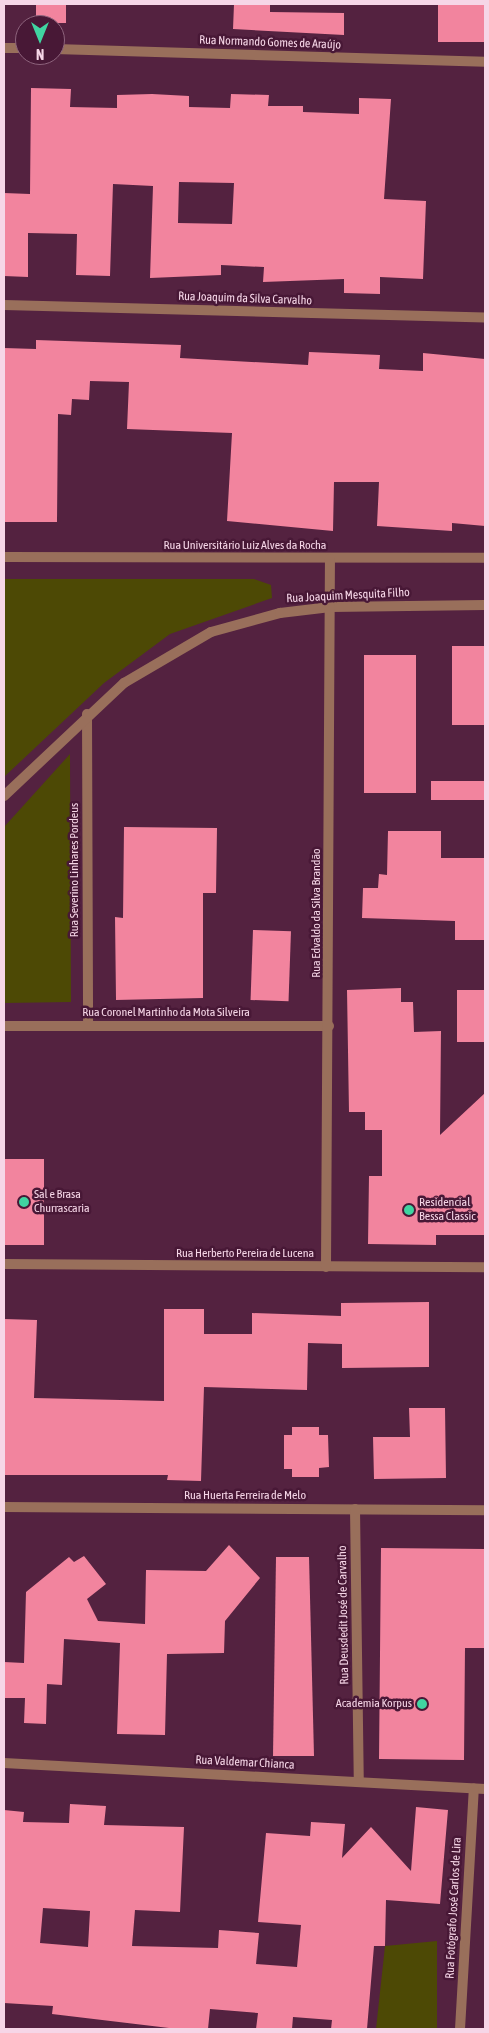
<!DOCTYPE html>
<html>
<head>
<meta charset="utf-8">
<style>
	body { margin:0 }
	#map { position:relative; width:489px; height:2033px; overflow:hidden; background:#542240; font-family:"Asap Condensed",sans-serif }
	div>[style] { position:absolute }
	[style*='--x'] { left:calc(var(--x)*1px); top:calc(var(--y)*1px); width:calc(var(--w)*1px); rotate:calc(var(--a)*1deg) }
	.green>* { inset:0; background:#4d4905 }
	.building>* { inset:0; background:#f2849e; transform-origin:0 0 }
	.minor>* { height:10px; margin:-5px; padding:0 5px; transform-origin:5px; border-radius:5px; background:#996f5b }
	.dots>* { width:14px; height:14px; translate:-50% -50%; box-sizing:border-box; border:2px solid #481836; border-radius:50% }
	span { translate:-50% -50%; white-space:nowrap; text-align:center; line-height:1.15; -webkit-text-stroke:5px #481836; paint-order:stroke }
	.street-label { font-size:12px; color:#f6d6e7 }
	.poi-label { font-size:12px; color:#f6d6e7 }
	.left { translate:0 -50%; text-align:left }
	.right { translate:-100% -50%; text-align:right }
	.frame { position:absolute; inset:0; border:5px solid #f6d6e7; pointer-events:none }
	.north { position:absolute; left:15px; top:15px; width:50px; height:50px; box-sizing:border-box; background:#481836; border:1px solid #8e647d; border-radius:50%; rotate:180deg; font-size:14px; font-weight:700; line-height:20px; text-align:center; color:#f6d6e7 }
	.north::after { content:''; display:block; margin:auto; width:18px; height:22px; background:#40d4a1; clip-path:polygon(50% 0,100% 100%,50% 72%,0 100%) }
</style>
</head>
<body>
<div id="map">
	<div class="green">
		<div style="clip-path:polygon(4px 579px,254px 579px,271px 585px,272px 598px,170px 634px,104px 683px,4px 777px)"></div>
		<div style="clip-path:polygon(70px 754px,71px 1002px,4px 1003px,4px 827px)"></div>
		<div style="clip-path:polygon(437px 1941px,437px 2029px,376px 2029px,385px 1946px)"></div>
	</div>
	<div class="building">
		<div style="left:36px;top:4px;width:30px;height:19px"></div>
		<div style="clip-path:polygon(234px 4px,270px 4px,270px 12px,344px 13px,344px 35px,233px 29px)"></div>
		<div style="left:438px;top:4px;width:47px;height:38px"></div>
		<div style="clip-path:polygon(evenodd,31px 88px,71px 89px,70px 107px,117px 108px,117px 95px,152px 94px,189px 96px,189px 107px,230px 108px,231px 94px,269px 95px,268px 106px,303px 106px,303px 112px,359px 114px,359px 98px,391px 99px,384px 199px,426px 201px,423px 279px,380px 277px,380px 294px,344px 293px,344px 279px,263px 282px,264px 267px,221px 265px,221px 275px,150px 278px,153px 186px,113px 184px,110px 276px,76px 275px,77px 234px,28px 233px,28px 277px,4px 276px,4px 193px,30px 194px,31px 88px,179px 182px,234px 183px,232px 224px,178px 223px,179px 182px)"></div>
		<div style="clip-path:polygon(36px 340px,181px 345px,180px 358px,308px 365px,309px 352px,380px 355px,379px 369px,423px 371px,423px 353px,485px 359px,485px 526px,452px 523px,452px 531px,377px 526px,379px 482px,334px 482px,333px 531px,227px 521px,232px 433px,127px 429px,129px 382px,90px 381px,89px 400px,72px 399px,71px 415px,58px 414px,57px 522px,4px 522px,4px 348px,36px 349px)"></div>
		<div style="left:452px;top:646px;width:33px;height:79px"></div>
		<div style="left:364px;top:655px;width:52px;height:138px"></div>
		<div style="left:431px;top:781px;width:54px;height:19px"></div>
		<div style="clip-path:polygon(124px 827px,217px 828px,216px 893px,203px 893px,203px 998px,116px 1000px,115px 917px,123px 918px)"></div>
		<div style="clip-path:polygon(388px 831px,441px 831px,441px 858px,485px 858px,485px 940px,455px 940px,455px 921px,362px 918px,363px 888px,378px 888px,379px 874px,387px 875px)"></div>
		<div style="left:253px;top:930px;width:38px;height:70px;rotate:2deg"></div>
		<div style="clip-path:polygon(401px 988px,401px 1002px,413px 1002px,414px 1032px,441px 1031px,440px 1135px,485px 1093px,485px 1235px,436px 1235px,436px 1245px,368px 1244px,369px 1176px,382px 1176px,382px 1130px,365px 1130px,365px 1112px,349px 1112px,347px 990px)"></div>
		<div style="left:457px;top:990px;width:28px;height:52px"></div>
		<div style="left:4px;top:1159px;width:40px;height:86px"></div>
		<div style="clip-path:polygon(429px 1302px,429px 1367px,342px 1368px,342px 1344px,308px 1343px,307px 1390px,204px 1387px,201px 1481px,167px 1480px,168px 1475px,4px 1475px,4px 1319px,37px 1320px,34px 1398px,164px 1401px,164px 1309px,204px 1309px,204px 1334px,252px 1334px,252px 1313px,341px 1316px,341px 1303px)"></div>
		<div style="clip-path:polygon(409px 1408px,445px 1408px,446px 1478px,374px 1479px,373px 1437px,410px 1437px)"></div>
		<div style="clip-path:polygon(292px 1427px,319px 1427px,319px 1435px,328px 1435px,329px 1467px,319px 1468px,319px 1477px,292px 1477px,292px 1469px,284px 1469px,284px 1435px,292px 1435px)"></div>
		<div style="clip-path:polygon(229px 1545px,260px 1578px,225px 1621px,224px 1653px,167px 1654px,165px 1735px,117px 1734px,120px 1643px,64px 1639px,62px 1685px,47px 1684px,46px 1724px,24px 1723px,25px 1698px,4px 1698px,4px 1662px,24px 1663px,26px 1592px,69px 1557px,74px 1562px,84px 1556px,106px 1584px,87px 1599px,98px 1621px,145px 1624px,146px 1570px,206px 1571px)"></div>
		<div style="clip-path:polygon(381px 1548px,485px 1549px,485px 1648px,465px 1648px,464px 1760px,379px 1759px)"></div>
		<div style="clip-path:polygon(276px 1557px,309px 1557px,314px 1756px,273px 1756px)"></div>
		<div style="clip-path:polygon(evenodd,70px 1804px,106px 1806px,104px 1825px,184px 1827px,180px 1912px,135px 1910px,132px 1946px,218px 1948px,219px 1930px,259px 1933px,256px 1964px,297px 1967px,301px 1925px,258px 1922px,266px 1833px,310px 1836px,311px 1822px,345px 1824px,342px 1858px,371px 1827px,411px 1871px,416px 1807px,448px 1810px,440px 1904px,386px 1900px,385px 1946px,374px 1946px,367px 2029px,331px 2029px,332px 2020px,293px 2017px,292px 2029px,256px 2029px,258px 2013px,210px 2009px,208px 2029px,169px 2028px,52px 2014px,53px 2006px,4px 2003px,4px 1810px,24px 1812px,23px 1822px,69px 1823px,70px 1804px,43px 1908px,90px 1911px,88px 1947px,40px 1943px,43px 1908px)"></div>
	</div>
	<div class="minor">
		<div style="--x:4;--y:48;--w:21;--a:0"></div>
		<div style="--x:55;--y:49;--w:430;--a:1.7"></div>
		<div style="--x:4;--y:305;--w:481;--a:1.5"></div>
		<div style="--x:4;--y:557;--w:481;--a:0.1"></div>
		<div style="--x:87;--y:714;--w:312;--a:89.8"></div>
		<div style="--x:4;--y:796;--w:165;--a:-43.3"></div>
		<div style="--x:124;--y:683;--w:101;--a:-30.4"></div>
		<div style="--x:211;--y:632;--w:72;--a:-15.4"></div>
		<div style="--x:280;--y:613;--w:51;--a:-6.7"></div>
		<div style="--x:331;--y:607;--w:154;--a:-0.7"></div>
		<div style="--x:4;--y:1026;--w:325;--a:0"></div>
		<div style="--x:4;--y:1264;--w:481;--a:0.4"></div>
		<div style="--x:326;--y:1267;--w:708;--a:-89.68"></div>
		<div style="--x:4;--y:1507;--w:481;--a:0.4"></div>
		<div style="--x:355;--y:1509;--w:272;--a:89.2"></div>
		<div style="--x:4;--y:1763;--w:482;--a:3.1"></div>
		<div style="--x:460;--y:2029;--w:241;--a:-86.7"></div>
	</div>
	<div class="dots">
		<div style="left:24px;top:1202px;background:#40d4a1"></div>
		<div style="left:409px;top:1210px;background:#40d4a1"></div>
		<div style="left:422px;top:1704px;background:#40d4a1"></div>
	</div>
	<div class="street-label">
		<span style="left:270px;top:43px;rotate:2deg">Rua Normando Gomes de Araújo</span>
		<span style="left:245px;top:299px;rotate:2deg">Rua Joaquim da Silva Carvalho</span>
		<span style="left:245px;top:546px">Rua Universitário Luiz Alves da Rocha</span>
		<span style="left:348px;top:596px;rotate:-3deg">Rua Joaquim Mesquita Filho</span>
		<span style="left:75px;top:870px;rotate:-90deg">Rua Severino Linhares Pordeus</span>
		<span style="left:317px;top:913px;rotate:-90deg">Rua Edvaldo da Silva Brandão</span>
		<span style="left:166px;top:1013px">Rua Coronel Martinho da Mota Silveira</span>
		<span style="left:245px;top:1254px">Rua Herberto Pereira de Lucena</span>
		<span style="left:245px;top:1496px">Rua Huerta Ferreira de Melo</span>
		<span style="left:344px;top:1615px;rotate:-91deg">Rua Deusdedit José de Carvalho</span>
		<span style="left:245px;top:1763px;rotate:3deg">Rua Valdemar Chianca</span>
		<span style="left:454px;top:1908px;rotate:-87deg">Rua Fotógrafo José Carlos de Lira</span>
	</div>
	<div class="poi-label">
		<span class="left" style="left:34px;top:1202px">Sal e Brasa<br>Churrascaria</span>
		<span class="left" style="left:419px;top:1210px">Residencial<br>Bessa Classic</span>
		<span class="right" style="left:412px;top:1704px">Academia Korpus</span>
	</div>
	<div class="frame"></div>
	<div class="north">N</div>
</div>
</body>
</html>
